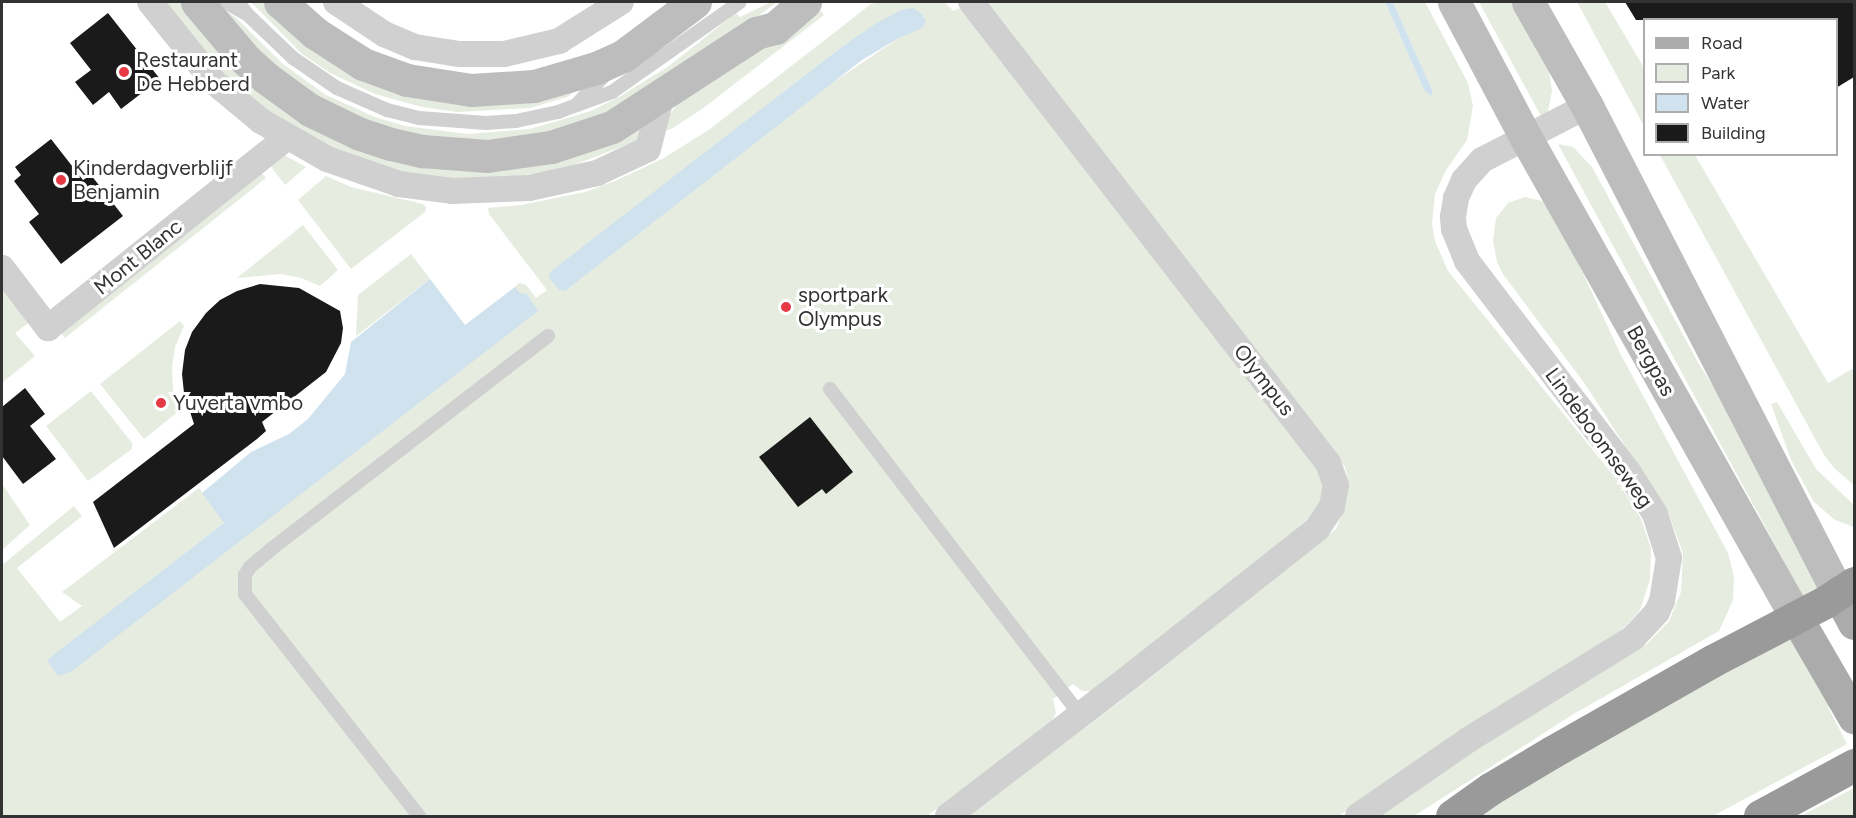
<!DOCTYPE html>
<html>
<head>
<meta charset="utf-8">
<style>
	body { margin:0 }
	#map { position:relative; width:1856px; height:818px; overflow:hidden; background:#fff; font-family:Figtree,sans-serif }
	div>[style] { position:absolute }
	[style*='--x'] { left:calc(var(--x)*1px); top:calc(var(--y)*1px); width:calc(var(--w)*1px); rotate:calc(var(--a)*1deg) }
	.green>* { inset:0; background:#e6ecdf }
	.water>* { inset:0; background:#cfe2ee }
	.building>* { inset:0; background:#1a1a1a }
	.service>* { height:14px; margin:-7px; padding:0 7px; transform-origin:7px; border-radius:7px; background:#d0d0d0 }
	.minor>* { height:26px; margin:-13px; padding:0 13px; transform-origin:13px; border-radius:13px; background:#d0d0d0 }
	.secondary>* { height:33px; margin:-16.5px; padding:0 16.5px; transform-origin:16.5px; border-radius:16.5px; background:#bdbdbd }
	.primary>* { height:33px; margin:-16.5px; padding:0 16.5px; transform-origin:16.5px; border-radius:16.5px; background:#ababab }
	.motorway>* { height:33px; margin:-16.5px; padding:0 16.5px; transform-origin:16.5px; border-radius:16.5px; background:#9a9a9a }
	.dots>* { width:16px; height:16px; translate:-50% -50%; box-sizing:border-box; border:3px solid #fff; border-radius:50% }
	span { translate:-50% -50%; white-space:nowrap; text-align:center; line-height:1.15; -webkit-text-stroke:6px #fff; paint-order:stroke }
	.poi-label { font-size:21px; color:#333 }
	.left { translate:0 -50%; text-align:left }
	.street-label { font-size:21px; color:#333 }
	.frame { position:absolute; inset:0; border:3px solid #333; pointer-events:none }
	.legend { position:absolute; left:1643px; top:18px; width:195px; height:138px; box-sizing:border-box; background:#fff; border:2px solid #adadad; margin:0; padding:8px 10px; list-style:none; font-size:18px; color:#333 }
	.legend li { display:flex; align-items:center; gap:12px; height:30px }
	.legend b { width:30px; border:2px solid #adadad }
</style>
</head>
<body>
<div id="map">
	<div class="green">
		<div style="clip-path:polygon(163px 2px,189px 2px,222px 44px,421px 157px,645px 118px,642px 139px,566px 168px,506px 178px,446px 179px,385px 168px,327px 147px,274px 116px,226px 76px)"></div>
		<div style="clip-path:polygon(214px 2px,236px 18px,283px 64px,326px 95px,375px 117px,405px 126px,468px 134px,530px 129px,591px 111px,619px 97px,669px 66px,736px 13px,740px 17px,771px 2px,777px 2px,711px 52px,580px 133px,423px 145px,291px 90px)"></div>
		<div style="clip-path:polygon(251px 2px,273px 2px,411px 88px,592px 80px,567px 97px,530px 108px,457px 112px,422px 107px,375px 94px,330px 73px,301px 53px)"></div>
		<div style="clip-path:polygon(evenodd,880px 2px,945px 2px,953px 11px,959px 8px,1316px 465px,1324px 481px,1321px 502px,1316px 513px,1094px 691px,1082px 691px,1073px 684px,1053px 699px,1056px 713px,1050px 724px,927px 816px,2px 816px,2px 565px,74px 506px,82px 516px,17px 568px,60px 622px,82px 606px,62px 592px,199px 488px,224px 523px,48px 660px,532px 302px,527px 294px,520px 294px,515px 287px,519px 283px,526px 285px,536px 298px,547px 290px,489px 214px,488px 208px,521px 205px,585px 192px,615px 181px,664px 158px,710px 129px,871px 4px,880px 2px,901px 10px,899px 38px,548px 275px,839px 49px,901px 10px)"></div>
		<div style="clip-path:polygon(986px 2px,1385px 2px,1424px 90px,1433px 92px,1393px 2px,1425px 2px,1468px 83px,1473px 106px,1467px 140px,1446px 170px,1435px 194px,1432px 224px,1435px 241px,1448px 271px,1617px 480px,1641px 519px,1651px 548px,1650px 579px,1640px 610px,1627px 625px,1608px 641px,1392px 778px,1339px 816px,967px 816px,1125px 698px,1336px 529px,1344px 510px,1348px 480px,1345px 467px)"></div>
		<div style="clip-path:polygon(1479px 2px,1512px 2px,1549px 71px,1552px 91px,1547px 116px,1541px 116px)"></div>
		<div style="clip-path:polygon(1577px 2px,1605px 2px,1644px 68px,1644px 126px)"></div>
		<div style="clip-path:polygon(814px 3px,824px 15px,702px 109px,673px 128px,665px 131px,668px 117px,679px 102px)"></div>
		<div style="clip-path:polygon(1558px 144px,1573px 147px,1592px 167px,1700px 366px,1771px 475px,1825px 582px,1806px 602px)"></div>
		<div style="clip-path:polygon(282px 154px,306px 167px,285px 185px,269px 164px)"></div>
		<div style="clip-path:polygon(1660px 155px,1695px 155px,1828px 383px,1854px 368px,1854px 485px,1835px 469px,1824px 455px)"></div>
		<div style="clip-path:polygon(260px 171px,266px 178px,65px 338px,60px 332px)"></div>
		<div style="clip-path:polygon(326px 176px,351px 187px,423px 204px,426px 207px,425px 212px,351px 269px,298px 200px)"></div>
		<div style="clip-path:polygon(1525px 197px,1542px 201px,1555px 213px,1620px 353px,1728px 553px,1734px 576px,1733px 600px,1719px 631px,1572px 715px,1414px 816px,1375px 816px,1554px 699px,1647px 644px,1669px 621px,1681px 592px,1683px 553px,1668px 512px,1585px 384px,1503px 274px,1497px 262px,1493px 241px,1496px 218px,1508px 203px)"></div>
		<div style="clip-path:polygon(303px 225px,338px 270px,320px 286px,301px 278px,281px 274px,237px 278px)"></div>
		<div style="clip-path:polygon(411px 254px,430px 279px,356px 336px,358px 295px)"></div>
		<div style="clip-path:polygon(2px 281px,31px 321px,15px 333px,35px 356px,2px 383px)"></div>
		<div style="clip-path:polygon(180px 321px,184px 326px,175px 347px,172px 368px,173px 390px,179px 411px,144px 439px,100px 384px)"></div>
		<div style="clip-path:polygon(91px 391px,132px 443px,132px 449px,88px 481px,46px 426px)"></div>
		<div style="clip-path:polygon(1777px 402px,1816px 469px,1854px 505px,1854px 527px,1835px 520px,1814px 502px,1791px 460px,1771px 404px)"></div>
		<div style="clip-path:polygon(2px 484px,30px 525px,2px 550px)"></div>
		<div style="clip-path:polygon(1789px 639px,1797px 639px,1831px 705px,1828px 707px,1847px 744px,1713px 816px,1476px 816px,1589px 744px)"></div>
		<div style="clip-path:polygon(1854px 788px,1854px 816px,1801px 816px)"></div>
	</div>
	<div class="water">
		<div style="clip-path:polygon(1385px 2px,1393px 2px,1433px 92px,1431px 96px,1424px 90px)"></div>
		<div style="clip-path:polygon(913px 8px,922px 14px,926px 21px,922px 28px,899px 38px,862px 60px,565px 291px,559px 290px,549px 277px,550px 272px,839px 49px,875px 24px,901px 10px)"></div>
		<div style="clip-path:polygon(430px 279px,465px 325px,515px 287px,520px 293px,527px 294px,538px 311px,72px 671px,58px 676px,47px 660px,224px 523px,202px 493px,251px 452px,289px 434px,308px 419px,345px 374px,351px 342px)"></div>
	</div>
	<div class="building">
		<div style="clip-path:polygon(1625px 2px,1854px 2px,1854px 77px,1836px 88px,1836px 20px,1636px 20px)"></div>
		<div style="clip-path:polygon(108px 13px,160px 79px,121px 109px,109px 92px,93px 105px,75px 82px,91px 70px,70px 43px)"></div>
		<div style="clip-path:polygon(51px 139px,83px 180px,91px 175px,123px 216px,61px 264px,29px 222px,39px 214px,14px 181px,21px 175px,15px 167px)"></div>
		<div style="clip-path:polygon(260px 284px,299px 288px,340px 311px,343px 328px,341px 343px,326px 372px,262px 422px,266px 431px,257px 439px,114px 548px,93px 502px,194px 424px,184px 393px,182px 374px,185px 350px,192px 332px,206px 313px,220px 300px,237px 291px)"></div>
		<div style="clip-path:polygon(25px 388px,45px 414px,30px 426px,56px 459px,23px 484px,2px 456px,2px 407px)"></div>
		<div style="clip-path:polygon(810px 417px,853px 472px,826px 494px,822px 489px,798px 507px,759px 457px)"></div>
	</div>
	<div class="service">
		<div style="--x:225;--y:2;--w:23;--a:29"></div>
		<div style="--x:238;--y:2;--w:15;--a:53"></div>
		<div style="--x:247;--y:14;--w:64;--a:43.7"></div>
		<div style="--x:293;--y:58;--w:53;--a:34.3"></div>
		<div style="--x:337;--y:88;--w:55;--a:23.7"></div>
		<div style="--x:387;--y:110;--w:33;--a:14"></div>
		<div style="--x:419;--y:118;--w:67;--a:4.3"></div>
		<div style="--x:486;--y:123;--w:30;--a:-4"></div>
		<div style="--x:516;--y:121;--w:43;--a:-12.1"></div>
		<div style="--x:558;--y:112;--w:58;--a:-20.3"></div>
		<div style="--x:612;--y:92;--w:156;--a:-35.1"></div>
		<div style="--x:576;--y:105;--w:45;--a:-45.9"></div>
		<div style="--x:830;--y:389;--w:412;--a:52.5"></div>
		<div style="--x:419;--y:816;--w:282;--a:-128.1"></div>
		<div style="--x:245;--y:594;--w:19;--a:-90"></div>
		<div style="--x:245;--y:575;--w:9;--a:-58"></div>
		<div style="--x:250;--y:567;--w:26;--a:-40"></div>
		<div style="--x:270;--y:550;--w:351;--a:-37.6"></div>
	</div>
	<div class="minor">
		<div style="--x:150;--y:2;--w:102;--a:51.3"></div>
		<div style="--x:214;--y:82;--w:61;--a:39.7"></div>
		<div style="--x:261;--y:121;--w:76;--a:29.9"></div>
		<div style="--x:327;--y:159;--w:76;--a:19.1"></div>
		<div style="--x:399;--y:184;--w:53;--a:7.5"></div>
		<div style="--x:452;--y:191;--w:77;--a:-2.2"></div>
		<div style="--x:529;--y:188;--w:70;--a:-12.4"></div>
		<div style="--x:597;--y:173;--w:56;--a:-25.2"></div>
		<div style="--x:648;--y:149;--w:53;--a:-75.7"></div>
		<div style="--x:336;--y:2;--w:58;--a:33.7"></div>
		<div style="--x:384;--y:34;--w:34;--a:23"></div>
		<div style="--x:415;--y:47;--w:45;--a:9"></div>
		<div style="--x:459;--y:54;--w:45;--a:0"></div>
		<div style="--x:504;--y:54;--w:57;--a:-13.3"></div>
		<div style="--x:559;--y:41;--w:73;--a:-32.2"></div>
		<div style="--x:2;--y:268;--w:76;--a:52.5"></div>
		<div style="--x:48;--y:328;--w:305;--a:-38.6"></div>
		<div style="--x:948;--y:816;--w:213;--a:-37.4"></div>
		<div style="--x:1117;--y:687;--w:255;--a:-38.3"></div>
		<div style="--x:1317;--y:529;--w:27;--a:-56"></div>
		<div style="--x:1332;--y:507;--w:22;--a:-80"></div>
		<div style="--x:1336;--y:485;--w:23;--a:-110"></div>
		<div style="--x:1328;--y:463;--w:583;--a:-127.75"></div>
		<div style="--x:1358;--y:816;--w:134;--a:-34.6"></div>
		<div style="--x:1468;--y:740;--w:194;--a:-31.7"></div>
		<div style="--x:1633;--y:638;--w:35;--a:-47"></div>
		<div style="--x:1657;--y:612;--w:12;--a:-66"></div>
		<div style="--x:1662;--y:601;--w:44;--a:-80.8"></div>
		<div style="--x:1669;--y:558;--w:46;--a:-107.7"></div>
		<div style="--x:1655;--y:514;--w:49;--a:-122.4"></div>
		<div style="--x:1629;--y:473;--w:267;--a:-127.4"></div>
		<div style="--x:1467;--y:261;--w:35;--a:-112"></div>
		<div style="--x:1454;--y:229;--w:12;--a:-95"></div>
		<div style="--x:1453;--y:217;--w:19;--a:-81"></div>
		<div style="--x:1456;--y:198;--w:20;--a:-66"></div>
		<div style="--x:1464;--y:180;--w:27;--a:-48"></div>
		<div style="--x:1482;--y:160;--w:118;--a:-27.2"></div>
	</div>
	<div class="secondary">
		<div style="--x:197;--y:2;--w:76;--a:49.8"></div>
		<div style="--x:246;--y:60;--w:27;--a:42"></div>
		<div style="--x:266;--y:78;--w:54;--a:36"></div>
		<div style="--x:310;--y:110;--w:55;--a:25.6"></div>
		<div style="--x:360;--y:134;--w:33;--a:18"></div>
		<div style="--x:391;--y:144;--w:32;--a:13"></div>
		<div style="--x:422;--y:151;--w:65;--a:4.4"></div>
		<div style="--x:487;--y:156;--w:65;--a:-8"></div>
		<div style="--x:551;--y:147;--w:64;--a:-18.2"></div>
		<div style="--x:612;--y:127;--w:172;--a:-33.1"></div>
		<div style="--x:756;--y:33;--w:20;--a:-15"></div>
		<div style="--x:775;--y:28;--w:40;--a:-41"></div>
		<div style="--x:280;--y:2;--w:47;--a:41.5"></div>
		<div style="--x:315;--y:33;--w:57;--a:32.9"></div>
		<div style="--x:363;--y:64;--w:47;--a:20"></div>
		<div style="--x:407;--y:80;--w:65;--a:8.9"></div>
		<div style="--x:471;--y:90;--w:63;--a:-3.6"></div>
		<div style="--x:534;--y:86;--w:65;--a:-16.2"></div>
		<div style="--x:596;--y:68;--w:30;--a:-24"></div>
		<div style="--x:623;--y:56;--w:90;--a:-36.9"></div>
		<div style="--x:1454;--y:2;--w:154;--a:62.1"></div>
		<div style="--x:1526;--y:138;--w:550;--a:60.59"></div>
		<div style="--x:1528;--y:2;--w:120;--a:60.4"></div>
		<div style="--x:1587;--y:106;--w:548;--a:62.73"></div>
	</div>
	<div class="primary">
		<div style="--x:1838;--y:593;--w:34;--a:62"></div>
		<div style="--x:1796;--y:617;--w:116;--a:59.9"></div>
	</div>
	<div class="motorway">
		<div style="--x:1452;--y:816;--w:47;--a:-35.4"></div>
		<div style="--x:1490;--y:789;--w:72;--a:-30.8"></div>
		<div style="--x:1552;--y:752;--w:186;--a:-29.6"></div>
		<div style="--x:1714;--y:660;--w:125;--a:-27.6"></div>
		<div style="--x:1825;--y:602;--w:35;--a:-33"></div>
		<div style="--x:1760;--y:816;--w:107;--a:-28.5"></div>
	</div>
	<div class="dots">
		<div style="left:124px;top:72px;background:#e63946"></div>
		<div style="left:61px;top:180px;background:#e63946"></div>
		<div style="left:786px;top:307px;background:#e63946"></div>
		<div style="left:161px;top:403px;background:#e63946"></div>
	</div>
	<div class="poi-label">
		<span class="left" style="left:136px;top:72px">Restaurant<br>De Hebberd</span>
		<span class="left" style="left:73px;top:180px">Kinderdagverblijf<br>Benjamin</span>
		<span class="left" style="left:798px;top:307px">sportpark<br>Olympus</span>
		<span class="left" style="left:173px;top:403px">Yuverta vmbo</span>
	</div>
	<div class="street-label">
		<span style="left:138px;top:257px;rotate:-39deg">Mont Blanc</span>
		<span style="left:1651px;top:361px;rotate:61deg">Bergpas</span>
		<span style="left:1264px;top:380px;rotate:52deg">Olympus</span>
		<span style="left:1599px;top:438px;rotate:54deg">Lindeboomseweg</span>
	</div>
	<div class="frame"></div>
	<ul class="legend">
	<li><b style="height:8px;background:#ababab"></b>Road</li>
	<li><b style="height:16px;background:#e6ecdf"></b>Park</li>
	<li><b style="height:16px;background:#cfe2ee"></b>Water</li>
	<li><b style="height:16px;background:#1a1a1a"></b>Building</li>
	</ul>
</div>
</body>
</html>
